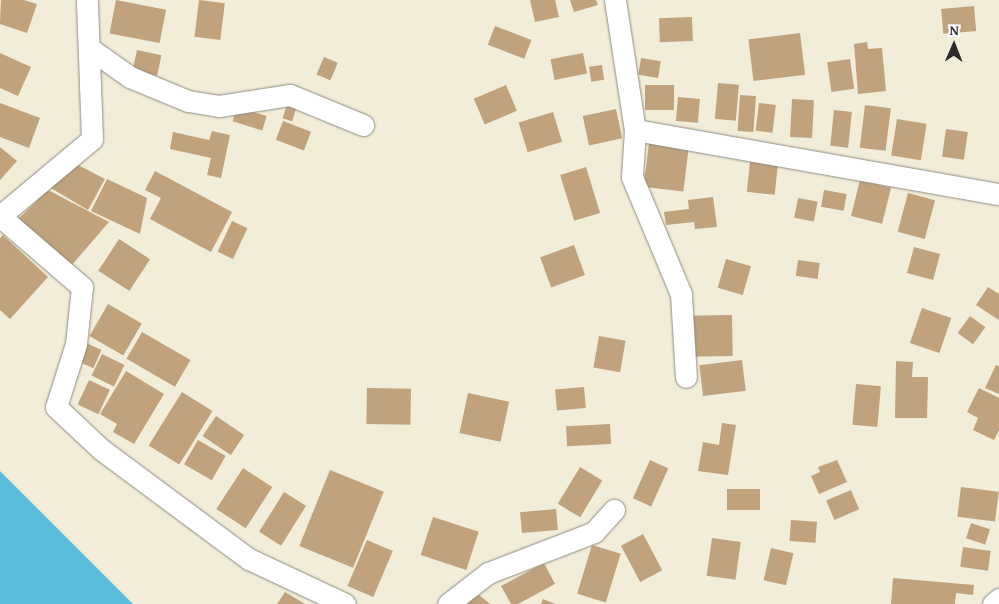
<!DOCTYPE html>
<html>
<head>
<meta charset="utf-8">
<style>
	body { margin:0 }
	#map { position:relative; width:999px; height:604px; overflow:hidden; background:#f1edd9; font-family:"Gentium Book Plus",serif }
	div>[style] { position:absolute }
	[style*='--x'] { left:calc(var(--x)*1px); top:calc(var(--y)*1px); width:calc(var(--w)*1px); rotate:calc(var(--a)*1deg) }
	.water>* { inset:0; background:#5dbcdb }
	.building>* { inset:0; background:#c0a27c; transform-origin:0 0 }
	.roads { filter:drop-shadow(0 0 1px #8e8c82) drop-shadow(0 0 1px #8e8c82) }
	.minor>* { height:21px; margin:-10.5px; padding:0 10.5px; transform-origin:10.5px; border-radius:10.5px; background:#fff }
	span { translate:-50% -50%; white-space:nowrap; text-align:center; line-height:1.15; -webkit-text-stroke:5px #fff; paint-order:stroke }
	.north { position:absolute; left:929px; top:20px; width:50px; height:50px; -webkit-text-stroke:4px #fff; paint-order:stroke; rotate:1deg; font-size:14px; font-weight:700; line-height:20px; text-align:center; color:#2b2b2b }
	.north::after { content:''; display:block; margin:auto; width:18px; height:22px; background:#2b2b2b; clip-path:polygon(50% 0,100% 100%,50% 72%,0 100%) }
</style>
</head>
<body>
<div id="map">
	<div class="water">
		<div style="clip-path:polygon(0 471px,133px 604px,0 604px)"></div>
	</div>
	<div class="building">
		<div style="clip-path:polygon(1px 0,24px 0,37px 4px,27px 33px,0 24px)"></div>
		<div style="left:116px;top:0;width:51px;height:34px;rotate:11deg"></div>
		<div style="left:199px;top:0;width:26px;height:37px;rotate:7deg"></div>
		<div style="clip-path:polygon(530px 0,555px 0,559px 17px,535px 22px)"></div>
		<div style="clip-path:polygon(570px 0,596px 0,598px 5px,574px 12px)"></div>
		<div style="left:974px;top:6px;width:25px;height:33px;rotate:85deg"></div>
		<div style="left:692px;top:17px;width:24px;height:33px;rotate:88deg"></div>
		<div style="left:495px;top:26px;width:39px;height:20px;rotate:21deg"></div>
		<div style="left:800px;top:33px;width:42px;height:52px;rotate:83deg"></div>
		<div style="clip-path:polygon(867px 42px,868px 49px,882px 48px,886px 91px,858px 94px,854px 44px)"></div>
		<div style="left:137px;top:50px;width:25px;height:21px;rotate:12deg"></div>
		<div style="clip-path:polygon(0 53px,31px 67px,18px 96px,0 88px)"></div>
		<div style="left:583px;top:53px;width:21px;height:33px;rotate:79deg"></div>
		<div style="left:324px;top:57px;width:15px;height:19px;rotate:23deg"></div>
		<div style="left:641px;top:58px;width:20px;height:17px;rotate:9deg"></div>
		<div style="left:850px;top:59px;width:30px;height:23px;rotate:82deg"></div>
		<div style="left:602px;top:65px;width:15px;height:13px;rotate:82deg"></div>
		<div style="left:718px;top:83px;width:21px;height:36px;rotate:5deg"></div>
		<div style="left:506px;top:85px;width:28px;height:35px;rotate:67deg"></div>
		<div style="left:645px;top:85px;width:29px;height:25px"></div>
		<div style="left:740px;top:95px;width:16px;height:36px;rotate:4deg"></div>
		<div style="left:678px;top:97px;width:22px;height:24px;rotate:5deg"></div>
		<div style="left:792px;top:99px;width:22px;height:38px;rotate:3deg"></div>
		<div style="clip-path:polygon(0 103px,40px 118px,29px 148px,0 137px)"></div>
		<div style="left:759px;top:103px;width:17px;height:28px;rotate:7deg"></div>
		<div style="left:287px;top:104px;width:10px;height:15px;rotate:17deg"></div>
		<div style="left:865px;top:105px;width:26px;height:43px;rotate:7deg"></div>
		<div style="left:237px;top:107px;width:31px;height:15px;rotate:17deg"></div>
		<div style="left:616px;top:109px;width:30px;height:34px;rotate:78deg"></div>
		<div style="left:834px;top:110px;width:18px;height:36px;rotate:6deg"></div>
		<div style="left:553px;top:112px;width:31px;height:36px;rotate:73deg"></div>
		<div style="left:897px;top:119px;width:30px;height:37px;rotate:9deg"></div>
		<div style="left:283px;top:121px;width:30px;height:20px;rotate:21deg"></div>
		<div style="left:946px;top:129px;width:22px;height:28px;rotate:8deg"></div>
		<div style="clip-path:polygon(212px 131px,230px 135px,221px 178px,207px 175px,211px 158px,170px 149px,173px 132px,209px 140px)"></div>
		<div style="left:649px;top:143px;width:40px;height:44px;rotate:7deg"></div>
		<div style="clip-path:polygon(0 147px,17px 161px,0 180px)"></div>
		<div style="left:750px;top:162px;width:28px;height:30px;rotate:6deg"></div>
		<div style="clip-path:polygon(76px 164px,105px 179px,88px 210px,49px 187px)"></div>
		<div style="left:586px;top:167px;width:48px;height:27px;rotate:73deg"></div>
		<div style="clip-path:polygon(155px 171px,232px 212px,211px 252px,150px 219px,161px 198px,145px 190px)"></div>
		<div style="clip-path:polygon(107px 179px,147px 198px,140px 234px,91px 211px)"></div>
		<div style="left:860px;top:180px;width:32px;height:37px;rotate:14deg"></div>
		<div style="clip-path:polygon(48px 190px,109px 222px,71px 266px,16px 221px)"></div>
		<div style="left:824px;top:190px;width:23px;height:17px;rotate:10deg"></div>
		<div style="left:908px;top:193px;width:28px;height:40px;rotate:15deg"></div>
		<div style="clip-path:polygon(713px 197px,717px 227px,695px 229px,694px 222px,666px 225px,664px 212px,689px 209px,688px 200px)"></div>
		<div style="left:798px;top:198px;width:20px;height:20px;rotate:11deg"></div>
		<div style="left:232px;top:221px;width:17px;height:34px;rotate:25deg"></div>
		<div style="clip-path:polygon(3px 235px,48px 277px,10px 319px,0 310px,0 238px)"></div>
		<div style="left:119px;top:239px;width:37px;height:38px;rotate:33deg"></div>
		<div style="left:574px;top:245px;width:32px;height:36px;rotate:70deg"></div>
		<div style="left:914px;top:247px;width:27px;height:27px;rotate:15deg"></div>
		<div style="left:726px;top:259px;width:26px;height:30px;rotate:16deg"></div>
		<div style="left:798px;top:260px;width:22px;height:16px;rotate:8deg"></div>
		<div style="clip-path:polygon(988px 287px,999px 294px,999px 320px,976px 305px)"></div>
		<div style="left:108px;top:304px;width:39px;height:37px;rotate:30deg"></div>
		<div style="left:922px;top:308px;width:31px;height:37px;rotate:19deg"></div>
		<div style="left:732px;top:315px;width:41px;height:44px;rotate:89deg"></div>
		<div style="left:970px;top:316px;width:19px;height:21px;rotate:36deg"></div>
		<div style="left:142px;top:332px;width:56px;height:31px;rotate:30deg"></div>
		<div style="left:599px;top:336px;width:27px;height:32px;rotate:10deg"></div>
		<div style="left:86px;top:343px;width:17px;height:20px;rotate:24deg"></div>
		<div style="left:102px;top:354px;width:25px;height:24px;rotate:26deg"></div>
		<div style="left:742px;top:360px;width:31px;height:43px;rotate:83deg"></div>
		<div style="clip-path:polygon(896px 361px,913px 362px,912px 377px,928px 377px,927px 418px,895px 418px)"></div>
		<div style="clip-path:polygon(996px 365px,999px 366px,999px 394px,985px 388px)"></div>
		<div style="clip-path:polygon(126px 371px,164px 394px,134px 444px,113px 432px,117px 424px,100px 414px)"></div>
		<div style="left:89px;top:380px;width:23px;height:27px;rotate:25deg"></div>
		<div style="left:856px;top:384px;width:25px;height:41px;rotate:5deg"></div>
		<div style="left:584px;top:387px;width:21px;height:29px;rotate:85deg"></div>
		<div style="left:367px;top:388px;width:44px;height:36px;rotate:1deg"></div>
		<div style="clip-path:polygon(979px 388px,999px 398px,999px 430px,994px 440px,973px 430px,978px 418px,967px 412px)"></div>
		<div style="left:182px;top:392px;width:36px;height:63px;rotate:32deg"></div>
		<div style="left:468px;top:393px;width:42px;height:41px;rotate:12deg"></div>
		<div style="left:216px;top:416px;width:34px;height:24px;rotate:34deg"></div>
		<div style="clip-path:polygon(722px 423px,736px 425px,728px 475px,698px 471px,703px 442px,719px 445px)"></div>
		<div style="left:610px;top:424px;width:20px;height:44px;rotate:87deg"></div>
		<div style="left:198px;top:440px;width:32px;height:28px;rotate:30deg"></div>
		<div style="left:650px;top:460px;width:20px;height:42px;rotate:24deg"></div>
		<div style="clip-path:polygon(837px 460px,847px 482px,819px 494px,811px 476px,820px 472px,818px 467px)"></div>
		<div style="left:580px;top:467px;width:26px;height:43px;rotate:31deg"></div>
		<div style="left:243px;top:468px;width:35px;height:49px;rotate:33deg"></div>
		<div style="left:330px;top:470px;width:58px;height:82px;rotate:22deg"></div>
		<div style="left:961px;top:487px;width:38px;height:30px;rotate:7deg"></div>
		<div style="left:727px;top:489px;width:33px;height:21px"></div>
		<div style="left:851px;top:490px;width:21px;height:27px;rotate:67deg"></div>
		<div style="left:284px;top:492px;width:26px;height:47px;rotate:32deg"></div>
		<div style="left:556px;top:509px;width:21px;height:36px;rotate:85deg"></div>
		<div style="left:433px;top:517px;width:48px;height:40px;rotate:18deg"></div>
		<div style="left:791px;top:520px;width:26px;height:21px;rotate:4deg"></div>
		<div style="left:971px;top:523px;width:20px;height:16px;rotate:18deg"></div>
		<div style="left:643px;top:534px;width:41px;height:25px;rotate:62deg"></div>
		<div style="left:712px;top:538px;width:29px;height:38px;rotate:8deg"></div>
		<div style="left:367px;top:540px;width:28px;height:50px;rotate:23deg"></div>
		<div style="left:592px;top:545px;width:30px;height:51px;rotate:17deg"></div>
		<div style="left:963px;top:547px;width:28px;height:20px;rotate:8deg"></div>
		<div style="left:771px;top:548px;width:23px;height:33px;rotate:13deg"></div>
		<div style="clip-path:polygon(544px 563px,555px 584px,518px 604px,511px 604px,501px 586px)"></div>
		<div style="clip-path:polygon(893px 578px,974px 585px,973px 595px,956px 593px,955px 604px,891px 604px)"></div>
		<div style="clip-path:polygon(472px 589px,490px 604px,458px 604px)"></div>
		<div style="clip-path:polygon(285px 592px,305px 604px,277px 604px)"></div>
		<div style="clip-path:polygon(543px 599px,555px 604px,541px 604px)"></div>
	</div>
	<div class="roads">
		<div class="minor">
			<div style="--x:615;--y:0;--w:132;--a:81.3"></div>
			<div style="--x:635;--y:130;--w:47;--a:93.7"></div>
			<div style="--x:632;--y:177;--w:127;--a:67.3"></div>
			<div style="--x:681;--y:294;--w:83;--a:86.6"></div>
			<div style="--x:89;--y:48;--w:50;--a:35.3"></div>
			<div style="--x:130;--y:77;--w:63;--a:22.5"></div>
			<div style="--x:188;--y:101;--w:31;--a:9"></div>
			<div style="--x:219;--y:106;--w:72;--a:-8.8"></div>
			<div style="--x:290;--y:95;--w:79;--a:22.3"></div>
			<div style="--x:635;--y:130;--w:370;--a:10"></div>
			<div style="--x:0;--y:216;--w:120;--a:-39.9"></div>
			<div style="--x:92;--y:139;--w:139;--a:-92.1"></div>
			<div style="--x:2;--y:218;--w:106;--a:40.8"></div>
			<div style="--x:82;--y:287;--w:57;--a:96"></div>
			<div style="--x:76;--y:344;--w:66;--a:107.6"></div>
			<div style="--x:56;--y:407;--w:63;--a:43.1"></div>
			<div style="--x:102;--y:450;--w:183;--a:36.6"></div>
			<div style="--x:249;--y:559;--w:106;--a:25.1"></div>
			<div style="--x:448;--y:604;--w:51;--a:-37.8"></div>
			<div style="--x:488;--y:573;--w:114;--a:-21.1"></div>
			<div style="--x:594;--y:532;--w:30;--a:-48"></div>
			<div style="--x:993;--y:604;--w:8;--a:-40"></div>
		</div>
	</div>
	<div class="north">N</div>
</div>
</body>
</html>
